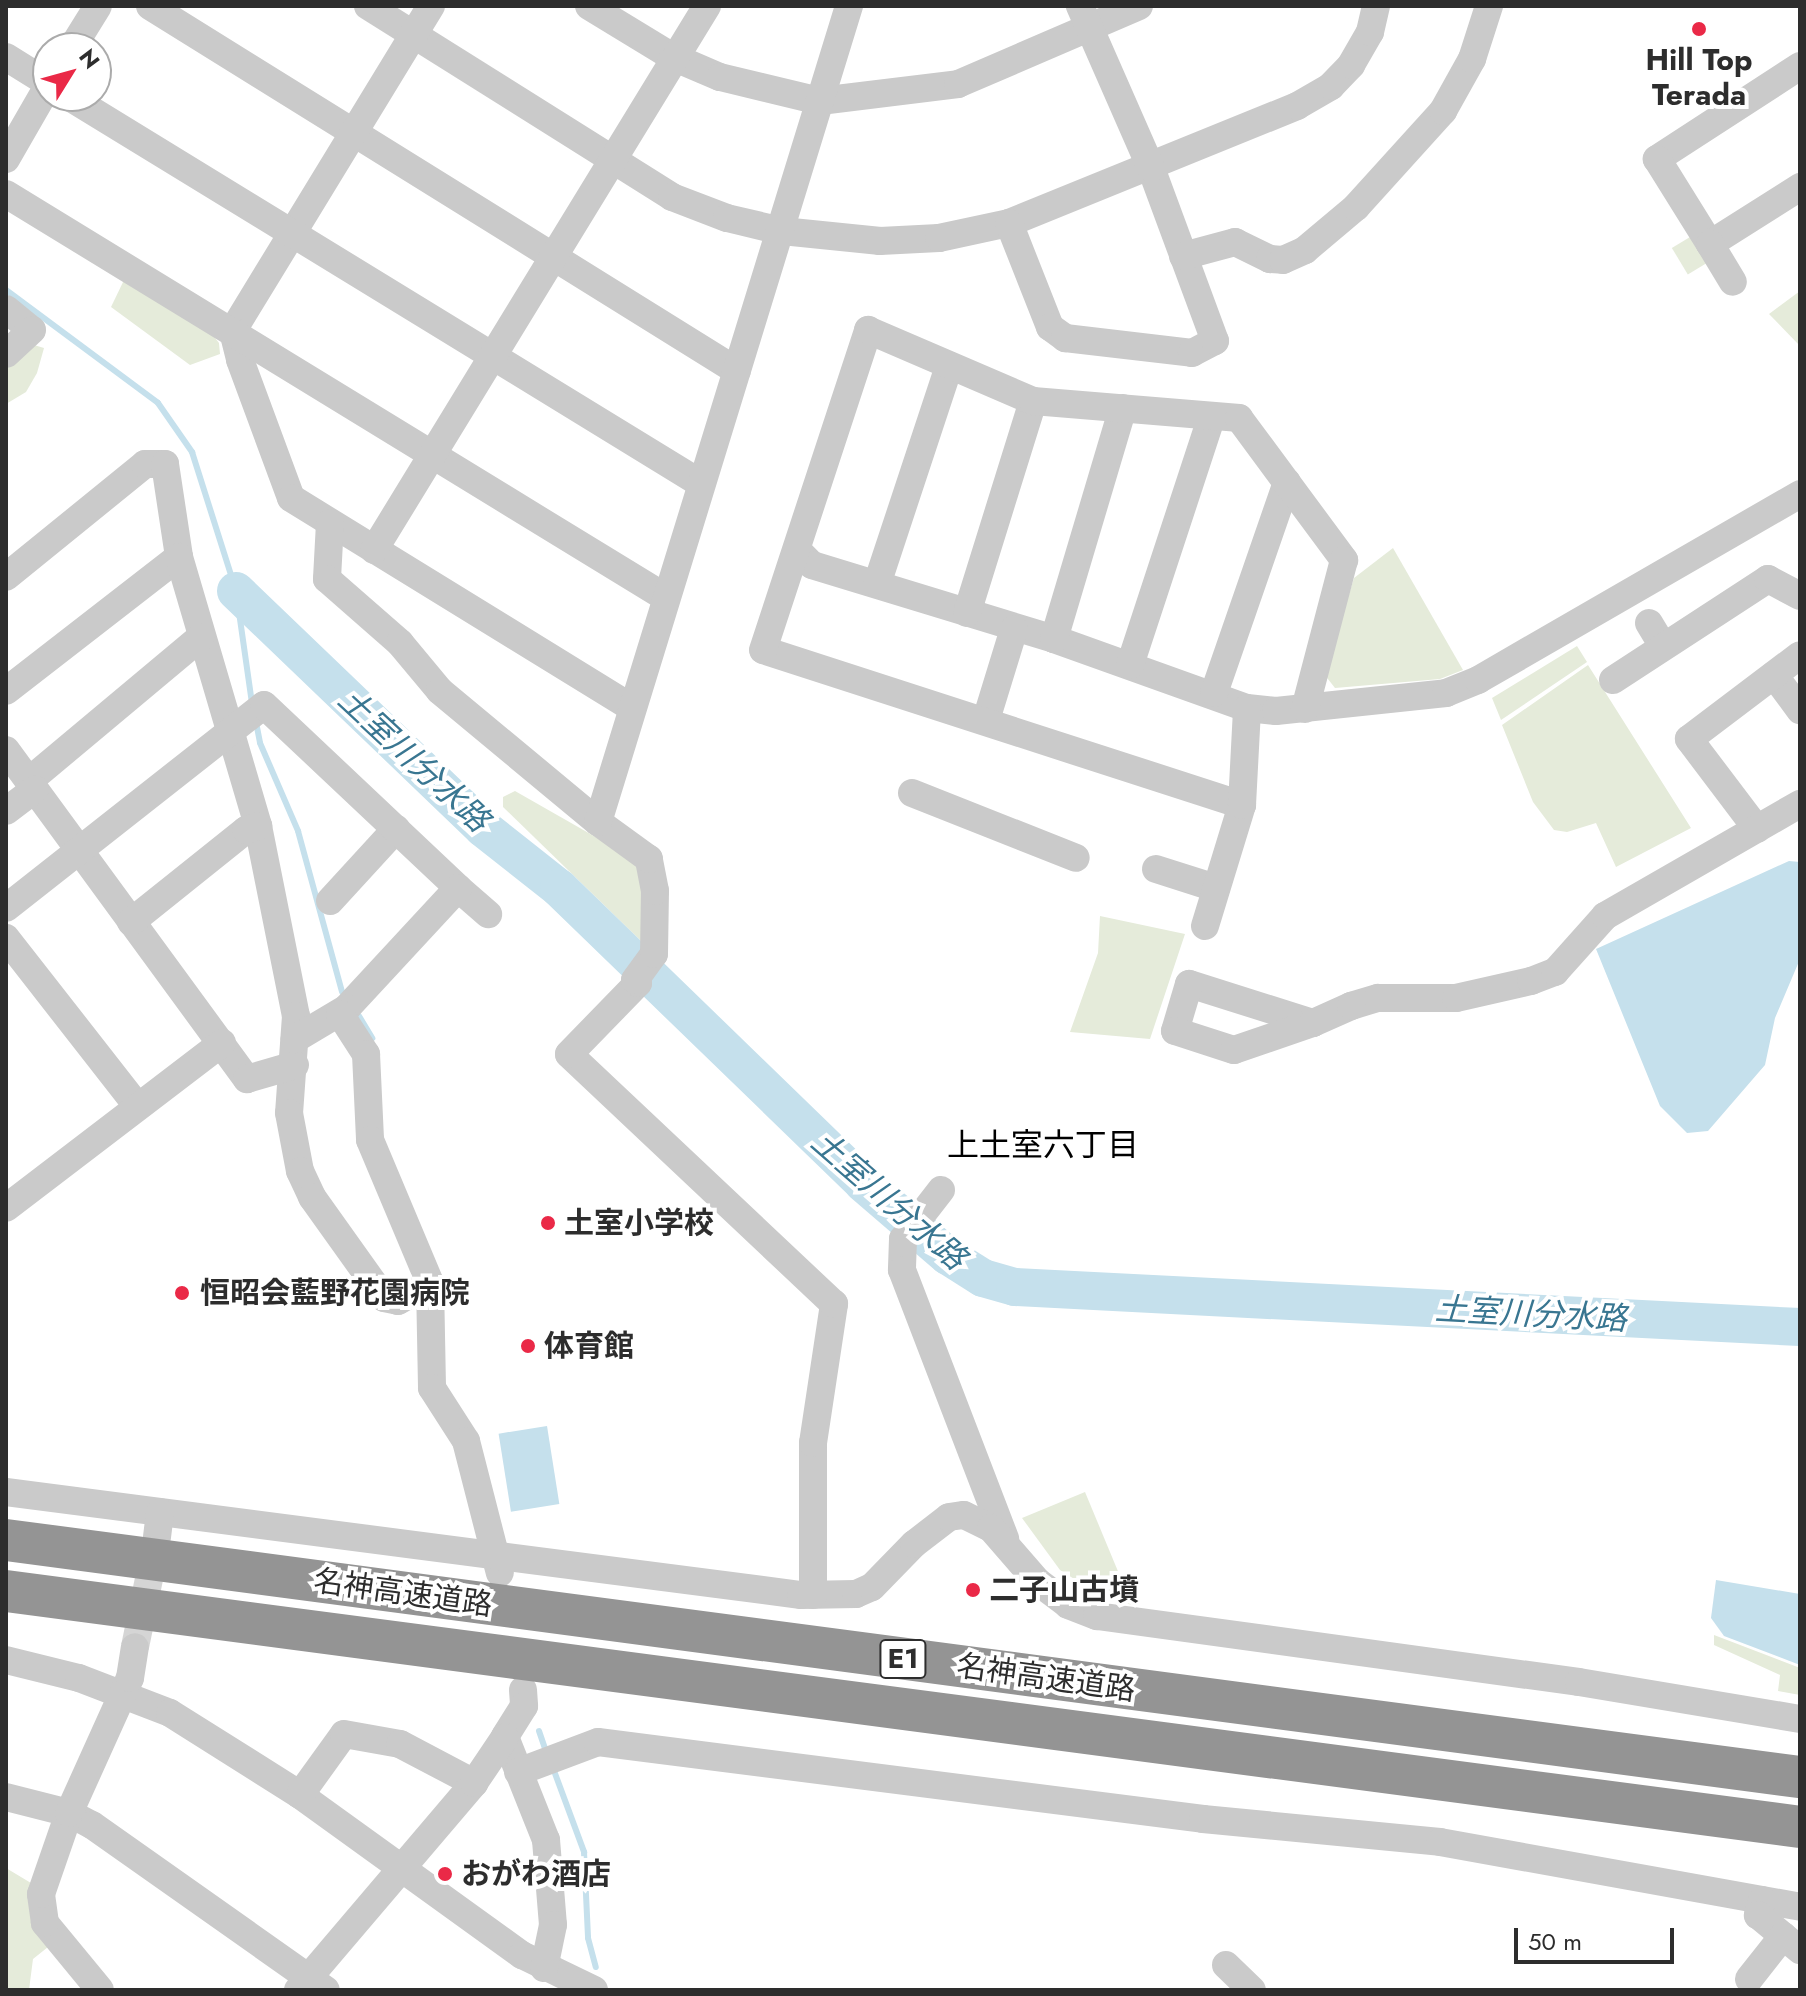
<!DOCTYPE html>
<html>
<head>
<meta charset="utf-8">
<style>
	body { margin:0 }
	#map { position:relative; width:1806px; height:1996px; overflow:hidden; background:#fff; font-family:Jost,"Noto Sans JP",sans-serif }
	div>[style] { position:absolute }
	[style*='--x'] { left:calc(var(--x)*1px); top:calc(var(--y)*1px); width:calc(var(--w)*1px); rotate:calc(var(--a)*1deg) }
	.green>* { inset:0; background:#e5ebda; transform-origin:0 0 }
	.water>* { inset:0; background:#c5e0ec; transform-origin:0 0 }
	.stream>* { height:6px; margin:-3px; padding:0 3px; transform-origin:3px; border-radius:3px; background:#c5e0ec }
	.river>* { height:38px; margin:-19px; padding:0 19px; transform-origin:19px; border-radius:19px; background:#c5e0ec }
	.minor-tunnel>* { height:28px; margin-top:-14px; transform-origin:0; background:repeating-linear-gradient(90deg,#d5d5d5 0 28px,transparent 0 42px) }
	.minor>* { height:28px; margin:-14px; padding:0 14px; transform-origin:14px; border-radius:14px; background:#cacaca }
	.highway>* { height:42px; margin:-21px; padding:0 21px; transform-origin:21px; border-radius:21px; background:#949494 }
	.dots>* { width:22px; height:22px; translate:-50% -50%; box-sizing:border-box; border:4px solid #fff; border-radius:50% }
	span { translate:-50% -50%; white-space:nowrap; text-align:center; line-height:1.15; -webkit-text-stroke:8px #fff; paint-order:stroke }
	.shield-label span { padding:2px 6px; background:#fff; border:2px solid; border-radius:6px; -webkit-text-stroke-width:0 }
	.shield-label { font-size:28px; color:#2d2d2d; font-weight:700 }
	.poi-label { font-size:30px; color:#2d2d2d; font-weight:700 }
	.left { translate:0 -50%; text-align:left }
	.street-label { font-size:30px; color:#2d2d2d }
	.water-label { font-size:32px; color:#397691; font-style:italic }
	.neighbourhood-label { font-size:32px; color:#000 }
	.frame { position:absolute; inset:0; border:8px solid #2d2d2d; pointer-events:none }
	.north { position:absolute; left:32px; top:32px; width:80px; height:80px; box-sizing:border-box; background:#fff; border:2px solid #ababab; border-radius:50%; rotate:53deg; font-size:22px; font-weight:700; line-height:32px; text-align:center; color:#2d2d2d }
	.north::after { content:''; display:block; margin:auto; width:28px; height:36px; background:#ea2947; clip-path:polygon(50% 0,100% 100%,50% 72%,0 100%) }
	.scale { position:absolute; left:1514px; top:1928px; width:160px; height:36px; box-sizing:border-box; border:4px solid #2d2d2d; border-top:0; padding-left:10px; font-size:24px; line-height:28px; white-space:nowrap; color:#2d2d2d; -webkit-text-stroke:6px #fff; paint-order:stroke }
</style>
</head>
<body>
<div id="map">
	<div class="green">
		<div style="left:1695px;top:234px;width:31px;height:27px;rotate:59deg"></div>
		<div style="clip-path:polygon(125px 278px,206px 326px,219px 343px,220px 354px,190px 365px,111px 307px)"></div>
		<div style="clip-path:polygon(1800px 291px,1800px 346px,1769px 314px)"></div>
		<div style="clip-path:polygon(34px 345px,44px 348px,37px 373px,26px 392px,6px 404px,6px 362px)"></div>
		<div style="clip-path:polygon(1393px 548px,1463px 670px,1440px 679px,1335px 688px,1324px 674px,1354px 578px)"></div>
		<div style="clip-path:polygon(1577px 646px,1587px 662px,1501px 720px,1492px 698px)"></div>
		<div style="clip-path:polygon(1588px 665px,1691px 828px,1616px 867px,1596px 823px,1567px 832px,1554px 830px,1533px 802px,1502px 725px)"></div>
		<div style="clip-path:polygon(515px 791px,636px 860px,642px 879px,641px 941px,503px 807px,503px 797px)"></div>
		<div style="clip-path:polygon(1100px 916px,1185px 934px,1150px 1039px,1070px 1032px,1098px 953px)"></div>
		<div style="clip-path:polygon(1085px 1492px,1132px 1605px,1101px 1596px,1060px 1570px,1022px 1518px)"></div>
		<div style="clip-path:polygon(1714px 1635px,1800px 1668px,1800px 1695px,1778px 1691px,1780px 1675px,1714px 1645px)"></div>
		<div style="clip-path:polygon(6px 1868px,31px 1883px,48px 1947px,33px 1959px,29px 1990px,6px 1990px)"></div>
	</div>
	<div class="water">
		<div style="clip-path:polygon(1789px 861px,1800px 862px,1800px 959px,1775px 1018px,1765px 1065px,1708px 1131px,1687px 1133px,1660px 1106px,1596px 949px)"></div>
		<div style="left:547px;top:1426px;width:79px;height:49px;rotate:81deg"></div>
		<div style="clip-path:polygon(1716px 1580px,1800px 1594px,1800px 1665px,1724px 1636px,1711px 1618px)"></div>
	</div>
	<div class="stream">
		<div style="--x:6;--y:290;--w:189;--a:36.6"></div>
		<div style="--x:158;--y:403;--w:60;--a:55.2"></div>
		<div style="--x:192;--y:452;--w:146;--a:72.4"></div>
		<div style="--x:236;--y:591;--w:113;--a:81.9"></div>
		<div style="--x:256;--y:722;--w:21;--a:79"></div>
		<div style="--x:260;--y:743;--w:96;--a:66.6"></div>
		<div style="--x:298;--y:831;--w:167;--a:74.7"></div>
		<div style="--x:359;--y:1016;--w:26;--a:59"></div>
		<div style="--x:539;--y:1731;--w:24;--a:71"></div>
		<div style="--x:553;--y:1768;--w:90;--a:69.7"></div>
		<div style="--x:584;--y:1852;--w:86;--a:87.3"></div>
		<div style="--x:588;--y:1938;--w:30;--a:75"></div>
	</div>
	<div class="river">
		<div style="--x:236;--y:591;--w:342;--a:43.8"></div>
		<div style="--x:483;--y:828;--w:97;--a:38.3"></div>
		<div style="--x:559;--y:888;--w:424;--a:44.1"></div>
		<div style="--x:863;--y:1183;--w:112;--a:40.7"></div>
		<div style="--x:948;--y:1256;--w:41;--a:32.2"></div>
		<div style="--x:983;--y:1278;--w:33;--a:16"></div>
		<div style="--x:1015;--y:1287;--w:786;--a:2.92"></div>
	</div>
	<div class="minor-tunnel">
		<div style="--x:135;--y:1647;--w:104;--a:-78.4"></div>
	</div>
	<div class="minor">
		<div style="--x:150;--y:6;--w:691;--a:31.87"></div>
		<div style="--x:368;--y:6;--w:359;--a:32.1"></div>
		<div style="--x:672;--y:197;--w:59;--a:20.9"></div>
		<div style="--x:727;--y:218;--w:57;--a:13.3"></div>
		<div style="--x:782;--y:231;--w:99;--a:5.8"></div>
		<div style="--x:880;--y:241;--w:59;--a:-2.9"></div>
		<div style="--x:939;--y:238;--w:72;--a:-12.1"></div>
		<div style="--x:1009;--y:223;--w:311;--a:-22.1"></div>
		<div style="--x:1297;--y:106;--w:39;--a:-30"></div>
		<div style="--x:1331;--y:86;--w:29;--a:-46"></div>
		<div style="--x:1351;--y:65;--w:38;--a:-60"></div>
		<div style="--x:1370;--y:32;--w:27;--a:-77"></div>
		<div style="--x:431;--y:6;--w:381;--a:121.4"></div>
		<div style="--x:233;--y:331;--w:30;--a:76"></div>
		<div style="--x:240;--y:360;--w:147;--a:69.7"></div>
		<div style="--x:291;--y:498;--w:399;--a:31.6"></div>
		<div style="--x:589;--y:6;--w:98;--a:31.3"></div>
		<div style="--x:673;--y:57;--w:51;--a:23.1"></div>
		<div style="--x:720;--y:77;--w:103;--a:13.5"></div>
		<div style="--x:820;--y:101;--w:139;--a:-7"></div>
		<div style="--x:958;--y:84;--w:197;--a:-23.3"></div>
		<div style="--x:72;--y:48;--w:49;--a:-58.2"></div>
		<div style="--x:6;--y:57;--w:49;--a:31.8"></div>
		<div style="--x:1800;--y:66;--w:171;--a:147"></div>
		<div style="--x:1657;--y:159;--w:100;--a:58.1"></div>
		<div style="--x:1710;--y:244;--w:107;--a:-32.3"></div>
		<div style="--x:68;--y:96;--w:741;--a:31.48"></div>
		<div style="--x:6;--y:159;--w:84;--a:-60.1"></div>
		<div style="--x:6;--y:194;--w:772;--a:31.45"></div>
		<div style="--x:1009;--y:223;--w:112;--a:68.5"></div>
		<div style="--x:1050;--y:327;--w:19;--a:36"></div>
		<div style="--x:1065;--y:338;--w:128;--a:6.7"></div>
		<div style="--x:1192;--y:353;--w:26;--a:-28"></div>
		<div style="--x:1215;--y:341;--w:184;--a:-110.3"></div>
		<div style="--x:1151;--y:168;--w:177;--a:-113.7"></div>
		<div style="--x:1710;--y:244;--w:44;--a:58.8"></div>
		<div style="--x:1183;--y:256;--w:54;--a:-15.1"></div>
		<div style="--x:1235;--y:242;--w:39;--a:26"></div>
		<div style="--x:1270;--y:259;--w:13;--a:4"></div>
		<div style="--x:1283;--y:260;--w:24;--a:-24"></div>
		<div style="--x:1305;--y:250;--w:67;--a:-40.1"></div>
		<div style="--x:1356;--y:207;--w:130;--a:-47.8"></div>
		<div style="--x:1443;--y:111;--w:60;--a:-60.9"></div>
		<div style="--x:1472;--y:59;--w:56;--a:-72.2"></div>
		<div style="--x:6;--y:309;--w:33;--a:39"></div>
		<div style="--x:32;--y:330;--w:35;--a:137"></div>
		<div style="--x:330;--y:523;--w:56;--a:93.1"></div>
		<div style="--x:327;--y:579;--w:97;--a:41.2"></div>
		<div style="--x:400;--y:643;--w:62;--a:50.2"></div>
		<div style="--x:440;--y:691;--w:205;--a:39.7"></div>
		<div style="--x:374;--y:550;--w:638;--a:-58.53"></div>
		<div style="--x:797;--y:550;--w:21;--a:45"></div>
		<div style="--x:812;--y:565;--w:253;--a:17"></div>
		<div style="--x:1054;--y:639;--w:205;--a:19.7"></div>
		<div style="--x:1247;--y:708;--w:29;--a:6"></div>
		<div style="--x:1276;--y:711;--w:171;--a:-6"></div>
		<div style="--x:1446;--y:693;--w:35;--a:-22"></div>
		<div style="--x:1478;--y:680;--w:372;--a:-30"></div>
		<div style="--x:6;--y:577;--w:179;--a:-39.1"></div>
		<div style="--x:145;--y:464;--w:20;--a:0"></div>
		<div style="--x:165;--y:464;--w:94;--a:81.4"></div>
		<div style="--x:877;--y:584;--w:230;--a:-71.7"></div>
		<div style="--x:967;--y:613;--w:222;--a:-72.7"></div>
		<div style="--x:1649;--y:623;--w:26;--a:59"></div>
		<div style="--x:1054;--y:639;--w:241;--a:-73.4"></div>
		<div style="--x:1130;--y:665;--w:259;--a:-71.8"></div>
		<div style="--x:1774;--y:675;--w:44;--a:53.4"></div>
		<div style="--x:1613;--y:680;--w:185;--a:-33.1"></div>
		<div style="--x:1768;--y:579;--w:36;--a:28"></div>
		<div style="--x:6;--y:691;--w:219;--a:-37.8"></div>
		<div style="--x:179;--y:557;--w:280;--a:73.6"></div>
		<div style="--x:258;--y:826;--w:194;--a:78.7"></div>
		<div style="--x:296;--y:1016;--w:97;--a:94.1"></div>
		<div style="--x:289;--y:1113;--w:59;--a:79.3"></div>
		<div style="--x:300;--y:1171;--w:29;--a:65"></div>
		<div style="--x:312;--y:1197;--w:124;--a:54.5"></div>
		<div style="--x:384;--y:1298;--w:14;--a:12"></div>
		<div style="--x:398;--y:1301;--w:37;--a:-29"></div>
		<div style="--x:430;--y:1283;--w:105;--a:88.9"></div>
		<div style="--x:432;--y:1388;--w:63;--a:57.3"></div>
		<div style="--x:466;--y:1441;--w:136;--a:75.6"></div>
		<div style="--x:1214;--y:693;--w:223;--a:-70.9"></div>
		<div style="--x:986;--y:720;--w:95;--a:-72.9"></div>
		<div style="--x:6;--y:750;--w:408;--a:53.8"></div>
		<div style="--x:247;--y:1079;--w:50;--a:-16.3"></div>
		<div style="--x:30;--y:780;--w:222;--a:-39.9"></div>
		<div style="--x:912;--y:793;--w:176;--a:21.6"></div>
		<div style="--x:1242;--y:805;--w:503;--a:-162.07"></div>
		<div style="--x:763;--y:650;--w:337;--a:-71.8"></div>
		<div style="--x:868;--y:330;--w:180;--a:23.3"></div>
		<div style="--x:1033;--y:401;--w:207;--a:4.7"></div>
		<div style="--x:1239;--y:418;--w:177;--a:53.5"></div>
		<div style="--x:1344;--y:560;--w:154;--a:104.7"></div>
		<div style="--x:6;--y:811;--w:36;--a:-37"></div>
		<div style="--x:1757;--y:829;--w:113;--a:-127.1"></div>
		<div style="--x:1689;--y:739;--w:139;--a:-37.1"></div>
		<div style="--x:1156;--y:869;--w:63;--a:17.6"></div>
		<div style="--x:458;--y:888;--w:40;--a:41"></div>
		<div style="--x:330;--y:901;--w:98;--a:-47.5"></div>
		<div style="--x:6;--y:908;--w:328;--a:-38.2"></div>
		<div style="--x:264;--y:705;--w:267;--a:43.3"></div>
		<div style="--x:458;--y:888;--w:163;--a:132.8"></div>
		<div style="--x:347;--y:1008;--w:61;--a:149.2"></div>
		<div style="--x:131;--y:922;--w:147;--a:-38.7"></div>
		<div style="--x:246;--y:830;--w:13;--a:-18"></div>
		<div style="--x:1205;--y:926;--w:127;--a:-73"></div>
		<div style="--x:1242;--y:805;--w:97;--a:-87"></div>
		<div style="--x:6;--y:938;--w:214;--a:52"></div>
		<div style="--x:340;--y:1014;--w:48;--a:57"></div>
		<div style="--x:366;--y:1054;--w:86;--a:87.3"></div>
		<div style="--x:370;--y:1140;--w:155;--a:67.2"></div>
		<div style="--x:1313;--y:1023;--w:130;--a:-162.5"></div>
		<div style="--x:1189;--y:984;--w:49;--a:106.6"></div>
		<div style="--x:1175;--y:1031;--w:62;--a:17.9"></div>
		<div style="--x:1234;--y:1050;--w:83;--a:-18.9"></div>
		<div style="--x:1313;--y:1023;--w:42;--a:-24.1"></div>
		<div style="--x:1351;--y:1006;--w:28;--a:-17"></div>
		<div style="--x:1378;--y:998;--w:78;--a:0"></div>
		<div style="--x:1456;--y:998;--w:77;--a:-12.8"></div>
		<div style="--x:1531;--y:981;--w:26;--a:-21"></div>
		<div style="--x:1555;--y:972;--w:75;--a:-48.2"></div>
		<div style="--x:1605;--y:916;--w:225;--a:-29.9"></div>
		<div style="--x:941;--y:1190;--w:62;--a:127.8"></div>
		<div style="--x:903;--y:1239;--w:31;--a:92"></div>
		<div style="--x:902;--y:1270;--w:288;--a:69"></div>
		<div style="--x:6;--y:1208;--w:272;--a:-37.4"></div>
		<div style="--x:6;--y:1492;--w:802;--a:7.38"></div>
		<div style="--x:801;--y:1595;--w:55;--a:-1"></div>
		<div style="--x:856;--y:1594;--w:17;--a:-24"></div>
		<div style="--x:872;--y:1587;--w:60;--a:-45.7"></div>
		<div style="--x:914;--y:1544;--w:44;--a:-37.6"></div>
		<div style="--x:949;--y:1517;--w:15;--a:-8"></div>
		<div style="--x:964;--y:1515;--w:30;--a:26"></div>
		<div style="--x:991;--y:1528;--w:72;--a:49"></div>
		<div style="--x:1038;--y:1582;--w:38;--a:37"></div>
		<div style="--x:1068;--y:1605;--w:31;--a:21"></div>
		<div style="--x:1097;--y:1616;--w:486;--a:7.8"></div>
		<div style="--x:1579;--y:1682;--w:224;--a:9.5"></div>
		<div style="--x:157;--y:1537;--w:25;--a:-83"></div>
		<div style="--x:813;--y:1595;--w:152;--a:-90"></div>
		<div style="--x:813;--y:1443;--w:141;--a:-81.4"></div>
		<div style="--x:834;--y:1304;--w:364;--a:-136.7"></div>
		<div style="--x:569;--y:1054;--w:99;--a:-45.8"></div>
		<div style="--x:638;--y:983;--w:4;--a:-135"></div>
		<div style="--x:635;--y:980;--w:32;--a:-54"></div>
		<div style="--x:654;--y:954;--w:63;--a:-89.1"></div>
		<div style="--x:655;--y:891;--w:33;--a:-101"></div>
		<div style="--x:649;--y:859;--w:63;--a:-144"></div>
		<div style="--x:598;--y:822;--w:854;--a:-72.9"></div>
		<div style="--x:6;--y:1660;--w:75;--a:13.9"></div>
		<div style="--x:79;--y:1678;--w:97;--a:21"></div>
		<div style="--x:170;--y:1713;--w:154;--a:32.2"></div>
		<div style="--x:300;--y:1795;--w:274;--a:35.8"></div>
		<div style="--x:522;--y:1955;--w:80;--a:25.9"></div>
		<div style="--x:523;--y:1690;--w:16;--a:86"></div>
		<div style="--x:524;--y:1706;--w:36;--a:122"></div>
		<div style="--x:505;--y:1737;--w:111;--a:68.3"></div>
		<div style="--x:546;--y:1840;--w:85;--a:85.3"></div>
		<div style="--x:553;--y:1925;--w:44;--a:101.8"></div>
		<div style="--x:518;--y:1772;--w:85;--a:-20.6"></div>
		<div style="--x:598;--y:1742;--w:610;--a:7.25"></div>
		<div style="--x:1203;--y:1819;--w:238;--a:5.5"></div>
		<div style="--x:1440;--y:1842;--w:366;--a:10.2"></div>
		<div style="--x:300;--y:1795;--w:75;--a:-54.2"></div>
		<div style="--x:344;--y:1734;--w:57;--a:10.1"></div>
		<div style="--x:400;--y:1744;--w:84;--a:27.8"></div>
		<div style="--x:6;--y:1797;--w:65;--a:14.3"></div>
		<div style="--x:69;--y:1813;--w:26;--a:28"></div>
		<div style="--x:92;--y:1825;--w:286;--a:35.2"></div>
		<div style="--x:1762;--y:1900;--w:16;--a:105"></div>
		<div style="--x:1758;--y:1915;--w:55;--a:39.8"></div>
		<div style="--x:1226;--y:1965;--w:36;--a:44"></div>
		<div style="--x:1749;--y:1979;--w:55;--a:-51.7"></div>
		<div style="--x:100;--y:1990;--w:87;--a:-129.4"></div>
		<div style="--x:45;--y:1923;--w:29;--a:-98"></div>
		<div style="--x:41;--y:1894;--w:86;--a:-70.9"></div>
		<div style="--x:69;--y:1813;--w:148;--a:-65.7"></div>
		<div style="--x:130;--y:1678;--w:31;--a:-81"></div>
		<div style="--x:298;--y:1990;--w:272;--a:-49.6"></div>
		<div style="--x:474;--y:1783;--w:55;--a:-56"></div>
	</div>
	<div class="highway">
		<div style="--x:6;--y:1540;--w:1810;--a:7.53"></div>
		<div style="--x:6;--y:1591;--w:1809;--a:7.49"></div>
	</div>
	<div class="dots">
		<div style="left:1699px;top:29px;background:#ea2947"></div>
		<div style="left:548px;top:1223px;background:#ea2947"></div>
		<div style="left:182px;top:1293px;background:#ea2947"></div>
		<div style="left:528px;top:1346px;background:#ea2947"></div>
		<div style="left:973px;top:1590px;background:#ea2947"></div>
		<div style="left:445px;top:1874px;background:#ea2947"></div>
	</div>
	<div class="shield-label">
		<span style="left:903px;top:1659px">E1</span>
	</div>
	<div class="poi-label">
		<span style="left:1699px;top:77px">Hill Top<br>Terada</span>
		<span class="left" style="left:564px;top:1223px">土室小学校</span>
		<span class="left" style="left:200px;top:1293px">恒昭会藍野花園病院</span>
		<span class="left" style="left:544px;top:1346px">体育館</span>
		<span class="left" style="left:989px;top:1590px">二子山古墳</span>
		<span class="left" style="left:461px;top:1874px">おがわ酒店</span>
	</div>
	<div class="street-label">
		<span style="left:403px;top:1593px;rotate:8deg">名神高速道路</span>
		<span style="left:1046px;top:1678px;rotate:8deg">名神高速道路</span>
	</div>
	<div class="water-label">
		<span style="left:414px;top:760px;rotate:43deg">土室川分水路</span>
		<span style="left:889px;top:1200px;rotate:41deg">土室川分水路</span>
		<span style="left:1531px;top:1314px;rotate:3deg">土室川分水路</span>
	</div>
	<div class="neighbourhood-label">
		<span style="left:1043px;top:1145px">上土室六丁目</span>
	</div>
	<div class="frame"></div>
	<div class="north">N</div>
	<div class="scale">50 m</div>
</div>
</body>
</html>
